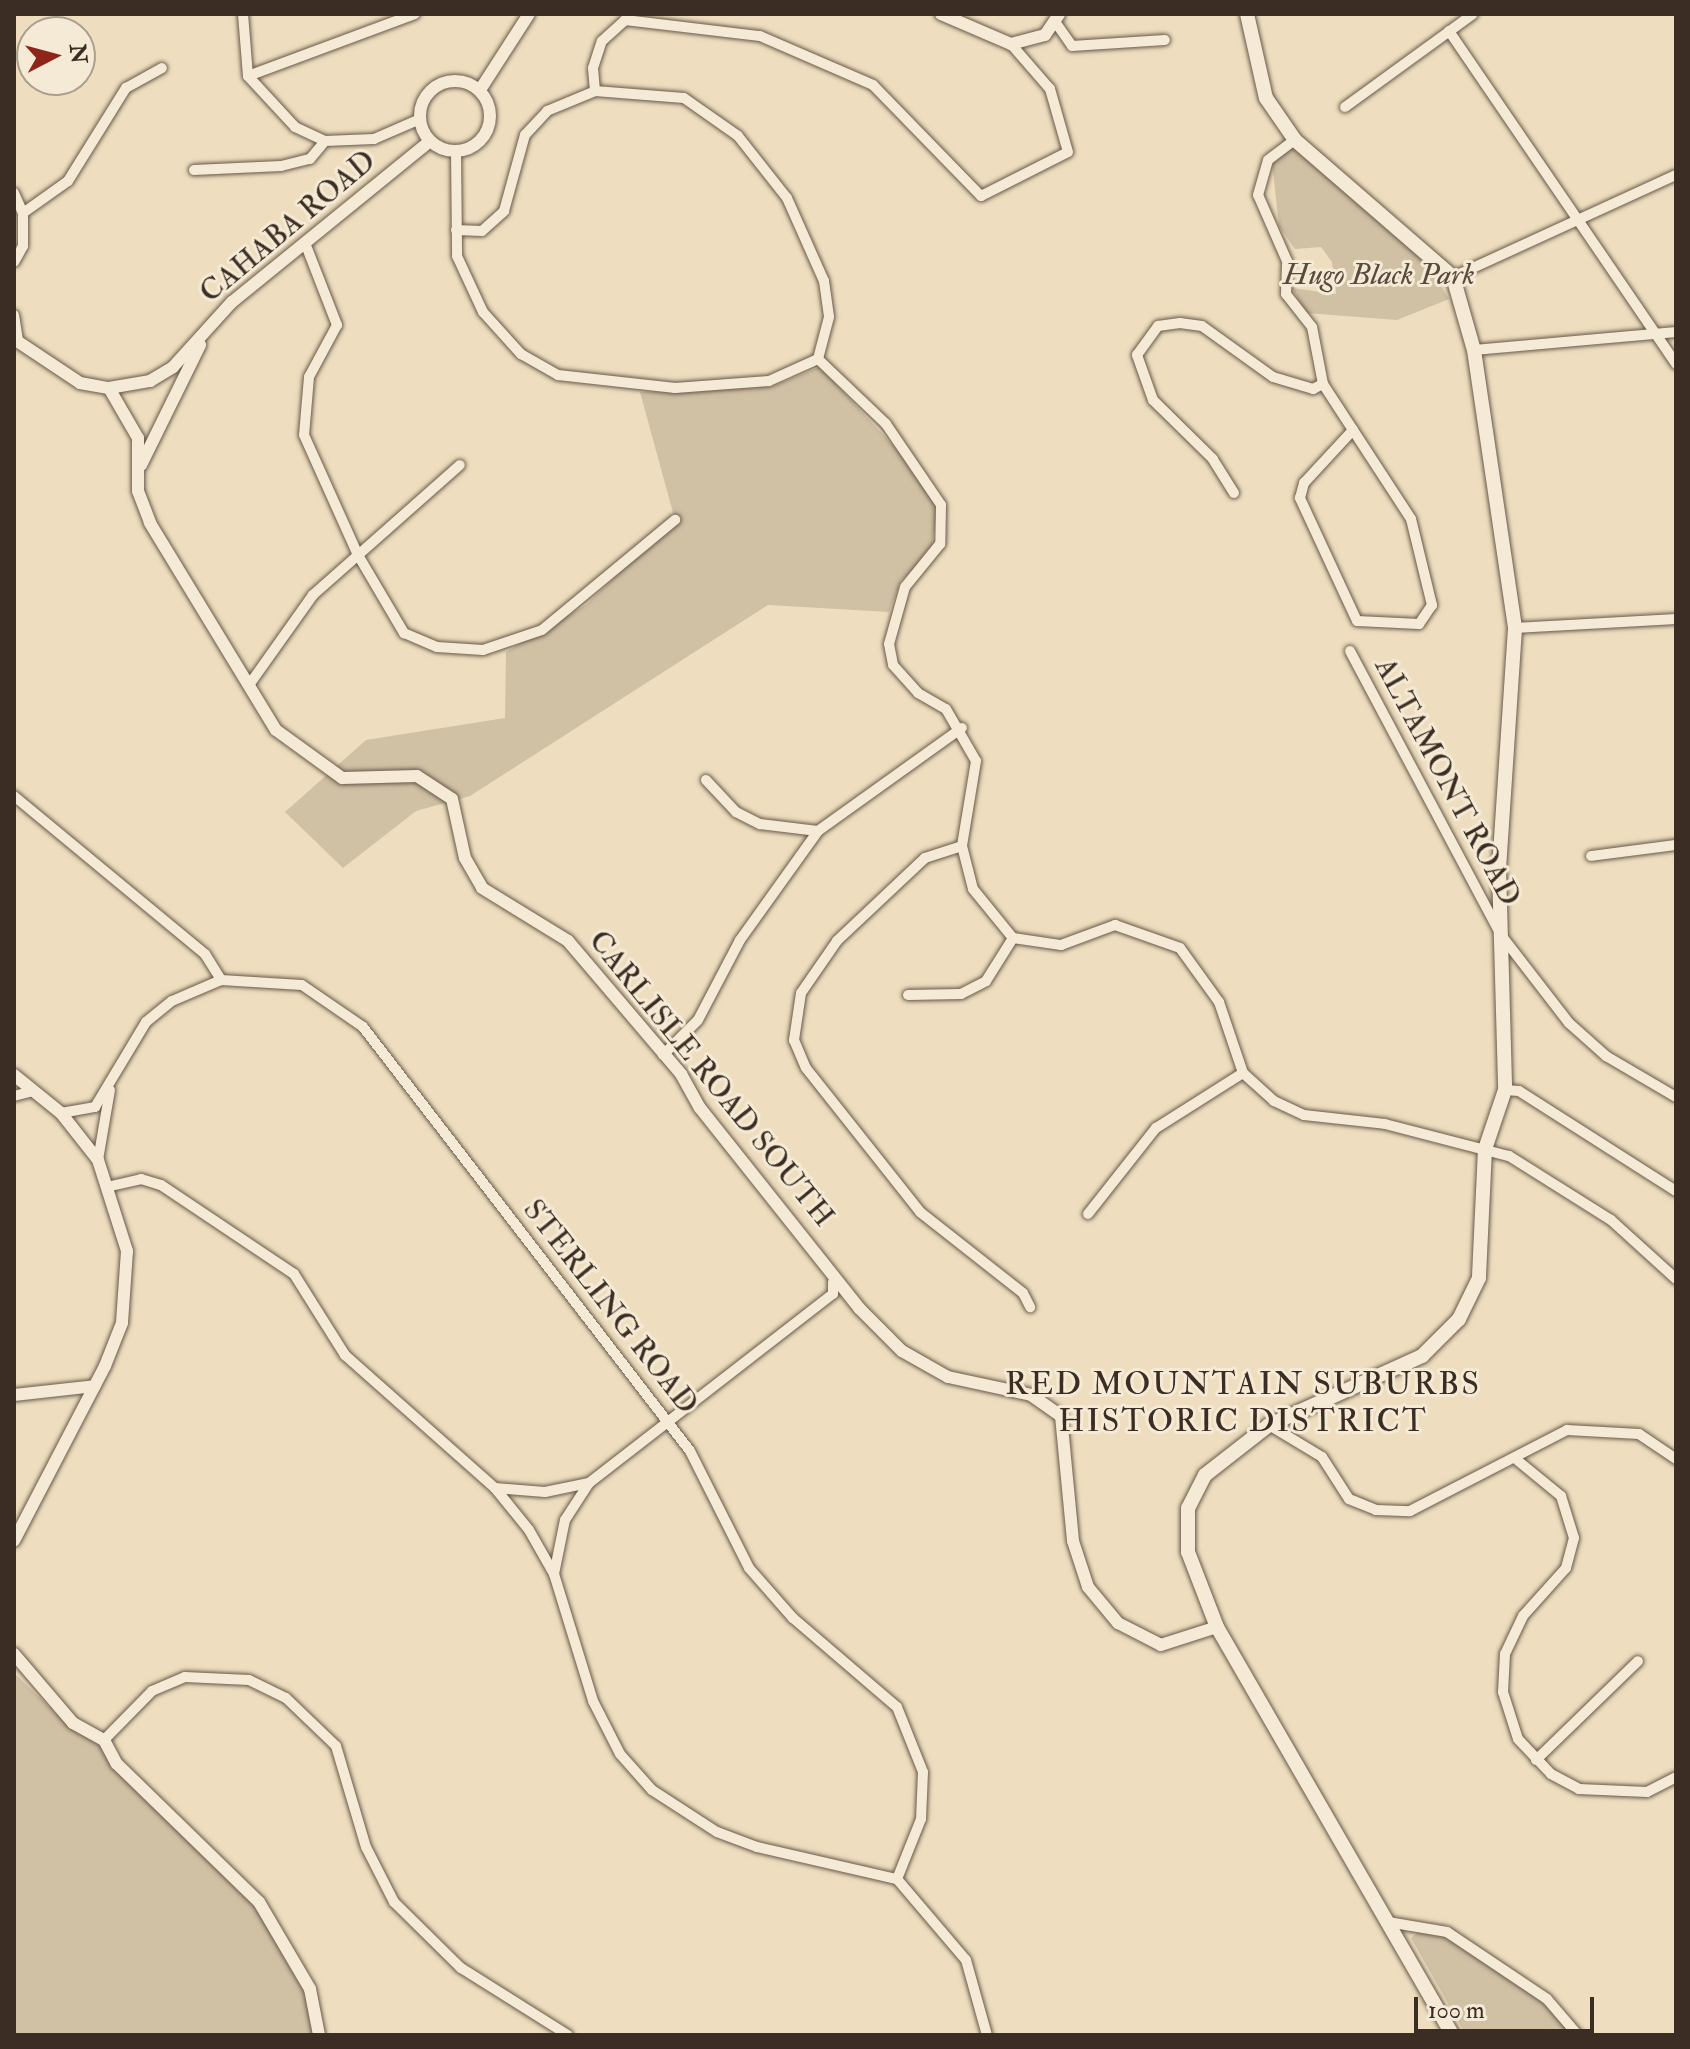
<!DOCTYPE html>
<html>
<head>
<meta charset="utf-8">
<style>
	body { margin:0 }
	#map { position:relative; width:1690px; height:2049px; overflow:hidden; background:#eedebf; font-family:"IM FELL Double Pica",serif }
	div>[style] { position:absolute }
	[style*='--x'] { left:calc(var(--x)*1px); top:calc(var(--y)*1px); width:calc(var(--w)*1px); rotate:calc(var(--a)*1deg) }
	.green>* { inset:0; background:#d0c0a4 }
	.roads { filter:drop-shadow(0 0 2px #68594a) drop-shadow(0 0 2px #68594a) }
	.minor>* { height:10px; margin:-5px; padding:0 5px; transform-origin:5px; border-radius:5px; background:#f4ead5 }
	.tertiary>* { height:12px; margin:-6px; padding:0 6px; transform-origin:6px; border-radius:6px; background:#f4ead5 }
	.tertiary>.ring { margin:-6px; padding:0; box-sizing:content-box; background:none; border:12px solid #f4ead5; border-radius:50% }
	.secondary>* { height:14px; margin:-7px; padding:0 7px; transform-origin:7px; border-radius:7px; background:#f4ead5 }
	span { translate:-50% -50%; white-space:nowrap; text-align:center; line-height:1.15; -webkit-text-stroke:6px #f4ead5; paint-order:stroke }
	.street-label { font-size:30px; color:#3b2d23 }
	.park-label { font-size:30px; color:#594a3d; font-style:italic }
	.neighbourhood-label { font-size:32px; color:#3b2d23; letter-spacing:2px }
	.frame { position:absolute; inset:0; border:16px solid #3b2d23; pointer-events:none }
	.north { position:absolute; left:16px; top:16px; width:80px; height:80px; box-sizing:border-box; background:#f4ead5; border:2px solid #aa9e8e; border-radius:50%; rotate:84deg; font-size:22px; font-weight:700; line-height:32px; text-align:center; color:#3b2d23 }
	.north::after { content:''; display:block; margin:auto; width:28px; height:36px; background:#8f2418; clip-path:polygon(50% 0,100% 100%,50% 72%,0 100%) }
	.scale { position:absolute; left:1414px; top:1997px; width:180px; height:36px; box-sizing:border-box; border:4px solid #3b2d23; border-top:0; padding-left:10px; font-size:24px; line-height:28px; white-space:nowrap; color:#3b2d23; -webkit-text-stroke:6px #f4ead5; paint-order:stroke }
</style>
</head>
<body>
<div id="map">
	<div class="green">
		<div style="clip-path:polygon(1297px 145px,1418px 248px,1449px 299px,1397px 320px,1306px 313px,1292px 288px,1336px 294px,1332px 262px,1321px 247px,1295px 249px,1279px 226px,1272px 162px)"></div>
		<div style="clip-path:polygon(820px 367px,926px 481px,938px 509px,930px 555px,901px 580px,889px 612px,768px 605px,470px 796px,416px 811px,343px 868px,285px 812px,366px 740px,505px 718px,506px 652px,586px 605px,675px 520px,640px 392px,771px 387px)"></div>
		<div style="clip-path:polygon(14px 1673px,70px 1727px,101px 1744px,256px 1905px,305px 1991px,314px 2035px,14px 2035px)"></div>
		<div style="clip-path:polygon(1421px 1930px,1455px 1941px,1559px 2014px,1572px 2035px,1466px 2035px,1411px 1938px)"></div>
	</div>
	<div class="roads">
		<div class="minor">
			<div style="--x:243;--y:14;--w:62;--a:85.4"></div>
			<div style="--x:248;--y:76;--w:69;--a:47.3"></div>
			<div style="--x:295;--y:127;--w:33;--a:25"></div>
			<div style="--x:325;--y:141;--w:49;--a:-2.3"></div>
			<div style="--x:374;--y:139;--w:50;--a:-23.5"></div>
			<div style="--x:1056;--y:23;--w:28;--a:55"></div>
			<div style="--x:1072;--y:46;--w:93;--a:-3.7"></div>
			<div style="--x:1449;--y:31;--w:403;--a:55.7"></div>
			<div style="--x:248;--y:76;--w:178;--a:-20.4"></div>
			<div style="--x:595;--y:91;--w:23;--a:-95"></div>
			<div style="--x:593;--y:68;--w:28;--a:-72"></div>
			<div style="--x:602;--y:41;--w:31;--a:-42"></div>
			<div style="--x:625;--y:20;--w:136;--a:6.8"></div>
			<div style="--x:760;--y:36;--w:123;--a:23.4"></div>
			<div style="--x:873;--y:85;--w:155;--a:45.8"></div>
			<div style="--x:981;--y:196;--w:97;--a:-26.8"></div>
			<div style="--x:1068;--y:152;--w:66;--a:-105.9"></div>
			<div style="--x:1050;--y:89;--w:60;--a:-130.9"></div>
			<div style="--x:1345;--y:107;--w:158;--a:-36"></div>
			<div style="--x:456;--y:152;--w:104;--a:89.4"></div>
			<div style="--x:457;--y:256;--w:62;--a:65.1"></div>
			<div style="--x:483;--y:312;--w:57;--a:47.9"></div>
			<div style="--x:521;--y:354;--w:43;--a:29.6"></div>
			<div style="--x:558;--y:375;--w:118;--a:6.3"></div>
			<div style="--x:675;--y:388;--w:94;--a:-4.3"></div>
			<div style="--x:769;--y:381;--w:54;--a:-24.2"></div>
			<div style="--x:194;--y:170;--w:87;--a:-2.6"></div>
			<div style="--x:281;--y:166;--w:30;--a:-14"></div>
			<div style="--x:310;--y:159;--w:23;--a:-50"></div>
			<div style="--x:14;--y:193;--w:22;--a:66"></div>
			<div style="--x:23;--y:213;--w:33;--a:90"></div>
			<div style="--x:23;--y:246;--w:18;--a:119"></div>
			<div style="--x:23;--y:213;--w:55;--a:-35.4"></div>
			<div style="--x:68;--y:181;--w:110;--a:-58.1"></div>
			<div style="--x:126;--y:88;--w:41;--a:-29.1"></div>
			<div style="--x:456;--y:230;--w:26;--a:2"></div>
			<div style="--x:482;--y:231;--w:30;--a:-42"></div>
			<div style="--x:504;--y:211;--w:79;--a:-74.6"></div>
			<div style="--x:525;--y:135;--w:33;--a:-47"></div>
			<div style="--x:547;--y:111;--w:52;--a:-22.6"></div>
			<div style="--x:595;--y:91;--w:89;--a:4.5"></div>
			<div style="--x:684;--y:98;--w:66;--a:35.1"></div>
			<div style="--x:738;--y:136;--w:79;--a:51.7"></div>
			<div style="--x:787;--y:198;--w:91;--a:66"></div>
			<div style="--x:824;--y:281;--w:36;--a:82"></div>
			<div style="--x:829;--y:317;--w:43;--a:104.7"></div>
			<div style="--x:307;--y:248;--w:83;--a:68.7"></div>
			<div style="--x:337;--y:325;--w:59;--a:118.3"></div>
			<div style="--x:309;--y:377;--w:58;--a:94.9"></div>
			<div style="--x:304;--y:435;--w:132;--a:65.8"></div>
			<div style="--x:358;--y:555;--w:91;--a:59.5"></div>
			<div style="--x:404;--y:633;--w:36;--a:23"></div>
			<div style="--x:437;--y:647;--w:46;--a:3.7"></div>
			<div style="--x:483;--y:650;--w:62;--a:-18.7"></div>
			<div style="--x:542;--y:630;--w:173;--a:-39.6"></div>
			<div style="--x:1453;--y:277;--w:245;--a:-24.6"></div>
			<div style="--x:14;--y:315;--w:26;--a:81"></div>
			<div style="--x:1474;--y:350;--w:203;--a:-5.1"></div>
			<div style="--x:818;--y:359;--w:94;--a:43.7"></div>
			<div style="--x:886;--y:424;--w:98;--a:55.8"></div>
			<div style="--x:941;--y:505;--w:39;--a:91"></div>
			<div style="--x:940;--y:544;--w:55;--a:129.1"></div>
			<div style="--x:905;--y:587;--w:59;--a:105.7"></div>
			<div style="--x:889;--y:644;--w:21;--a:79"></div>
			<div style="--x:893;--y:665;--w:38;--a:48"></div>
			<div style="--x:918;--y:693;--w:32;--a:30"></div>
			<div style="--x:946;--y:709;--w:60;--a:60"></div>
			<div style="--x:976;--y:761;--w:86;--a:99.4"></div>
			<div style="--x:962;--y:846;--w:44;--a:75.7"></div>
			<div style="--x:973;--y:889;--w:63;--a:50.8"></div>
			<div style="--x:1013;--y:938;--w:49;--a:8.3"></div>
			<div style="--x:1061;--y:945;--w:58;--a:-20.3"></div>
			<div style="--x:1115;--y:925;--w:69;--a:19.5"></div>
			<div style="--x:1180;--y:948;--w:67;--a:54.2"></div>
			<div style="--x:1219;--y:1002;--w:75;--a:71.3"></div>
			<div style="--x:1243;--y:1073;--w:42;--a:42.1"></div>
			<div style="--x:1274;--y:1101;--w:33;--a:25"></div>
			<div style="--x:1304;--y:1115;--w:81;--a:6.3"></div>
			<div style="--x:1385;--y:1124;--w:128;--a:14.5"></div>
			<div style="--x:1509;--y:1156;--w:120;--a:32.1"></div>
			<div style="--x:1611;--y:1220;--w:88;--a:42.2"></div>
			<div style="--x:1323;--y:384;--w:55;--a:56.9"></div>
			<div style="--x:1353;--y:430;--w:106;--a:56.9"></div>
			<div style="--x:1411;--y:519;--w:89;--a:76.3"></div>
			<div style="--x:1432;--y:605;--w:23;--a:124"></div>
			<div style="--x:1419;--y:624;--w:62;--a:-177.2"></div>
			<div style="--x:1357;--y:621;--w:136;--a:-114.9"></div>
			<div style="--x:1300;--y:498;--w:16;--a:-75"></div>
			<div style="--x:1304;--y:483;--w:72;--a:-47.2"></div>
			<div style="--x:1234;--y:493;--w:40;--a:-122"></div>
			<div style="--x:1213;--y:459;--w:84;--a:-135.5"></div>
			<div style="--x:1153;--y:400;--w:48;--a:-109.6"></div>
			<div style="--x:1137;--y:355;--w:36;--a:-54"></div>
			<div style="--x:1158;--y:326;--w:22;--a:-8"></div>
			<div style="--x:1180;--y:323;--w:22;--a:8"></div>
			<div style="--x:1202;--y:326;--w:87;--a:35.7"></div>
			<div style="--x:1273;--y:377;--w:42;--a:16.7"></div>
			<div style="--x:1313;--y:389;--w:11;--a:-27"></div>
			<div style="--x:1323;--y:384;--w:58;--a:-100.9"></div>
			<div style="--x:1312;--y:327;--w:42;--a:-128.2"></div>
			<div style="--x:1286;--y:294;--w:33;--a:-88"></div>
			<div style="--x:1287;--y:261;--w:72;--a:-113.7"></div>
			<div style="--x:1258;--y:195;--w:36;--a:-74"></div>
			<div style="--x:1268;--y:160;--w:34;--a:-37"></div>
			<div style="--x:1515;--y:628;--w:161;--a:-3.2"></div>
			<div style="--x:1350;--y:651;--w:322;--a:62"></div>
			<div style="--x:1501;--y:935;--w:111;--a:52.3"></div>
			<div style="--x:1569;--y:1023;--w:50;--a:41.7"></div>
			<div style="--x:1606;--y:1056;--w:81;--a:30.4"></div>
			<div style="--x:249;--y:685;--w:110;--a:-54.6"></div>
			<div style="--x:313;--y:595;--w:196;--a:-41.5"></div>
			<div style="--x:706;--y:780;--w:44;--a:46.8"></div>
			<div style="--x:736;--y:812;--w:27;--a:27"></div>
			<div style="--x:760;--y:824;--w:58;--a:6.9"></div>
			<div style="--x:14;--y:796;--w:248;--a:39.6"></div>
			<div style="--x:205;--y:954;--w:31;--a:58"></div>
			<div style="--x:962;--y:846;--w:39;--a:162"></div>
			<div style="--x:925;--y:858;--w:121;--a:136.7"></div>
			<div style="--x:837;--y:941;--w:63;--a:124.7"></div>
			<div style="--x:801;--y:993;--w:48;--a:98.5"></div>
			<div style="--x:794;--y:1040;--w:30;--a:67"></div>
			<div style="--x:806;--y:1068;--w:184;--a:51.6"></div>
			<div style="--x:920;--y:1212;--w:131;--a:38.2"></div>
			<div style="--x:1023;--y:1293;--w:16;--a:63"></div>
			<div style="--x:1591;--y:856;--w:86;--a:-7.4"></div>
			<div style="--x:908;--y:995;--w:53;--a:-1.1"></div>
			<div style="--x:961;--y:994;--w:28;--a:-27"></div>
			<div style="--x:986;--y:981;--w:51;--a:-57.9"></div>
			<div style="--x:663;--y:1055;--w:49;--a:-45"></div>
			<div style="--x:698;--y:1020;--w:90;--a:-62.3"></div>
			<div style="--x:740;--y:940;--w:134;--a:-54.4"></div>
			<div style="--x:818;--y:831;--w:177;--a:-35.6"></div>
			<div style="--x:1505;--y:1090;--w:14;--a:4"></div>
			<div style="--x:1519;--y:1091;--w:186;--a:32.5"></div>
			<div style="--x:14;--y:1096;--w:20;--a:-15"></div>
			<div style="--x:61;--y:1113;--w:35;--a:-10"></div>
			<div style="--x:95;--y:1107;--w:99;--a:-59"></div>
			<div style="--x:146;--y:1022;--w:33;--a:-39"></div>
			<div style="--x:172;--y:1001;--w:53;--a:-23.2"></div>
			<div style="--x:221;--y:980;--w:81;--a:3.5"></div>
			<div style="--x:302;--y:985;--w:74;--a:34.5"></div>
			<div style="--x:363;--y:1027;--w:535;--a:52.36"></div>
			<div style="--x:690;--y:1451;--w:131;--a:63.2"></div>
			<div style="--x:749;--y:1568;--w:67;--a:48.7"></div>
			<div style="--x:793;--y:1618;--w:137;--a:40.6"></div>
			<div style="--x:897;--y:1707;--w:70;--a:68.2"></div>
			<div style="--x:923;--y:1772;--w:47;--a:92.4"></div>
			<div style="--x:921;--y:1819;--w:65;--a:111.8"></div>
			<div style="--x:98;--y:1160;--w:71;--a:-80.3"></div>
			<div style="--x:111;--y:1186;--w:31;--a:-13"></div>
			<div style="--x:141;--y:1179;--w:21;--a:17"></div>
			<div style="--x:161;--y:1185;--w:160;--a:33.8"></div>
			<div style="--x:294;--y:1274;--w:96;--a:57.8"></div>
			<div style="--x:345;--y:1355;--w:200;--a:41.6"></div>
			<div style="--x:495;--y:1488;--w:54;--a:51"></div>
			<div style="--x:529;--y:1530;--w:51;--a:60.4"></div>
			<div style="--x:554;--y:1574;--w:133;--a:72.9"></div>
			<div style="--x:593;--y:1701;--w:59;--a:63"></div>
			<div style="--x:620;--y:1754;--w:48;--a:48.4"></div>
			<div style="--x:652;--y:1790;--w:77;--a:32.9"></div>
			<div style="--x:717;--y:1832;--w:43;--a:20.6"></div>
			<div style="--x:757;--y:1847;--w:144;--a:12.9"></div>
			<div style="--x:897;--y:1879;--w:106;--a:49.6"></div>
			<div style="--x:966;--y:1960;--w:78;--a:74.4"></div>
			<div style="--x:1088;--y:1214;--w:110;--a:-51.7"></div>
			<div style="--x:1156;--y:1128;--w:103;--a:-32.3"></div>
			<div style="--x:1269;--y:1425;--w:62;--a:31.1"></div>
			<div style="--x:1322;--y:1457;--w:50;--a:57.3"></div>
			<div style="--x:1349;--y:1499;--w:29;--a:22"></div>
			<div style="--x:1376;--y:1510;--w:34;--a:2"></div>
			<div style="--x:1410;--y:1511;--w:177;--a:-27.3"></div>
			<div style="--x:1567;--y:1430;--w:72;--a:3.2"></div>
			<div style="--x:1639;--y:1434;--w:45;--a:34"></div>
			<div style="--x:1517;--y:1460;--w:57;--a:39.3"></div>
			<div style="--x:1561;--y:1496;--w:44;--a:72.8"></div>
			<div style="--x:1574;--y:1538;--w:31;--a:105"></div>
			<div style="--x:1566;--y:1568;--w:64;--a:131.9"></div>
			<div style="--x:1523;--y:1616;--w:42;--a:115.3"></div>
			<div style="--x:1505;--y:1654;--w:38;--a:93"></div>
			<div style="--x:1503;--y:1692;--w:49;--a:72.3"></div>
			<div style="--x:1518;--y:1739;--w:48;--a:46.7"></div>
			<div style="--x:1551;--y:1774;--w:32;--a:28"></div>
			<div style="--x:1579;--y:1789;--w:68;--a:2.5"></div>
			<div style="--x:1647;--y:1792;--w:33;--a:-27"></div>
			<div style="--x:495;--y:1488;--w:50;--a:4.6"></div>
			<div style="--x:545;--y:1492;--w:45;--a:-11.6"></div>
			<div style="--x:554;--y:1574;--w:55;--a:-78.5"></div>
			<div style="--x:565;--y:1520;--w:44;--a:-57"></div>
			<div style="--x:589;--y:1483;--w:309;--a:-37.8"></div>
			<div style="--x:833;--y:1294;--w:12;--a:-90"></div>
			<div style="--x:104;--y:1740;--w:69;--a:-45.6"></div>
			<div style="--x:152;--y:1691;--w:36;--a:-23"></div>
			<div style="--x:185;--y:1677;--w:64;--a:2.7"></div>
			<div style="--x:249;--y:1680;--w:41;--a:25.9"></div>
			<div style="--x:286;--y:1698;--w:69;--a:43.8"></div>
			<div style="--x:336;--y:1746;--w:105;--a:73.5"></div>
			<div style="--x:366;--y:1847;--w:62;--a:63"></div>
			<div style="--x:394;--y:1902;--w:94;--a:44.6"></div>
			<div style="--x:461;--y:1968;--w:126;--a:32.1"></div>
			<div style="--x:1536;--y:1760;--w:142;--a:-44.1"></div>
			<div style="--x:1388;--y:1922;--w:60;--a:9.6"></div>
			<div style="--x:1447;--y:1932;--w:120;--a:33.8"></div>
			<div style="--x:1547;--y:1999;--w:48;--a:49.3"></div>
		</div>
		<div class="tertiary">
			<div style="--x:941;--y:14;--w:76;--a:23.2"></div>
			<div style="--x:1011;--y:44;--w:35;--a:-15"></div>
			<div style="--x:1045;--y:35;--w:25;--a:-56"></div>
			<div class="ring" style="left:420px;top:81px;width:58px;height:58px"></div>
			<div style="--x:480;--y:90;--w:90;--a:-57.2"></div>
			<div style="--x:14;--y:339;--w:79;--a:33.7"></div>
			<div style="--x:80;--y:383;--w:29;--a:10"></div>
			<div style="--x:109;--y:388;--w:42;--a:-9.7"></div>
			<div style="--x:150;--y:381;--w:27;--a:-31"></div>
			<div style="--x:173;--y:367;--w:88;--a:-47.8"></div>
			<div style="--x:232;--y:302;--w:255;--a:-39.1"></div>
			<div style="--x:109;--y:388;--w:58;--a:59.9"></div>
			<div style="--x:138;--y:438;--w:53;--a:90"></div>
			<div style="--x:138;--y:491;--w:34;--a:69"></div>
			<div style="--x:150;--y:523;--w:242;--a:58.7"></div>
			<div style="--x:276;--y:730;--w:82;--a:36"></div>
			<div style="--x:342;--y:778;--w:75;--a:-1.5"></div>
			<div style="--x:417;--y:776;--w:42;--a:33.3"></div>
			<div style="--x:452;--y:799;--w:60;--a:77.6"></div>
			<div style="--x:465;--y:858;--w:34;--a:60"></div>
			<div style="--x:482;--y:888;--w:101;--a:31.6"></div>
			<div style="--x:568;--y:941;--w:175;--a:49.6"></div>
			<div style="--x:681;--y:1074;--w:39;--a:61"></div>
			<div style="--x:700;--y:1108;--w:256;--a:51.5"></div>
			<div style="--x:859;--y:1308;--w:61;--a:45"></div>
			<div style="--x:902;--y:1351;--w:53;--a:29.5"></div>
			<div style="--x:948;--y:1377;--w:85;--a:12.2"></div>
			<div style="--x:1031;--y:1395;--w:37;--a:35"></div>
			<div style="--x:1061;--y:1416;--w:126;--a:84.5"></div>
			<div style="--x:1073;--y:1541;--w:48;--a:71.9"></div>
			<div style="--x:1088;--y:1587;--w:47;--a:50.2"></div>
			<div style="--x:1118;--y:1623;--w:48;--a:27.1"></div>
			<div style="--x:1161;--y:1645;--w:59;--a:-17.8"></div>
			<div style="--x:141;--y:465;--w:134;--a:-63.8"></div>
			<div style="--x:14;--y:1075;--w:60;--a:39"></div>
			<div style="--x:61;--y:1113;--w:60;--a:51.8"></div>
			<div style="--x:98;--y:1160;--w:96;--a:72.3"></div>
			<div style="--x:127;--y:1251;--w:72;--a:94"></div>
			<div style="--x:122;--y:1323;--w:46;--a:111.6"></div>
			<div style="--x:105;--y:1366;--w:197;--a:117.5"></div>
			<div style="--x:14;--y:1395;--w:81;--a:-6.3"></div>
			<div style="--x:14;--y:1654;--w:91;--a:49.5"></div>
			<div style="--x:73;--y:1723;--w:35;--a:29"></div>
			<div style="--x:104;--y:1740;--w:27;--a:62"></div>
			<div style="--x:117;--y:1764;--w:198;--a:44.2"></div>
			<div style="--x:259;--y:1902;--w:101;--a:59.6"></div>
			<div style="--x:310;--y:1989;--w:47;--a:78.9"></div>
		</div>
		<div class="secondary">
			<div style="--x:1247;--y:14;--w:86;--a:77.3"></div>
			<div style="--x:1266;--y:98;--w:51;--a:55.4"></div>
			<div style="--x:1295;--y:140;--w:209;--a:40.9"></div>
			<div style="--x:1453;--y:277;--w:76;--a:74"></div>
			<div style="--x:1474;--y:350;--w:281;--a:81.6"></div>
			<div style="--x:1515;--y:628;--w:242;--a:93.8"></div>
			<div style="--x:1499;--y:869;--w:221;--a:88.4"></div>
			<div style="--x:1505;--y:1090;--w:62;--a:108.7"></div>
			<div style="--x:1485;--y:1149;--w:129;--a:92.7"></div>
			<div style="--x:1479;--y:1278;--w:46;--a:116"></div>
			<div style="--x:1459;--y:1319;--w:52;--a:135"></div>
			<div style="--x:1422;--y:1356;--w:168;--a:155.7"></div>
			<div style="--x:1269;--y:1425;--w:81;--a:142"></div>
			<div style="--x:1205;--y:1475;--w:37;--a:117"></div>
			<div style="--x:1188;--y:1508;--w:44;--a:90"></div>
			<div style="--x:1188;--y:1552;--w:80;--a:68.9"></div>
			<div style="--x:1217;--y:1627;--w:471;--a:60"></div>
		</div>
	</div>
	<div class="street-label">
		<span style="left:288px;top:227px;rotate:-40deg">CAHABA ROAD</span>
		<span style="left:1447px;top:782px;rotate:62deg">ALTAMONT ROAD</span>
		<span style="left:711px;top:1079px;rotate:51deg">CARLISLE ROAD SOUTH</span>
		<span style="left:610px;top:1307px;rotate:52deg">STERLING ROAD</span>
	</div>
	<div class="park-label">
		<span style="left:1379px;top:275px">Hugo Black Park</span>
	</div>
	<div class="neighbourhood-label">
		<span style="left:1243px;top:1403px">RED MOUNTAIN SUBURBS<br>HISTORIC DISTRICT</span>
	</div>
	<div class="frame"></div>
	<div class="north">N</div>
	<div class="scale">100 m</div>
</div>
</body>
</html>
